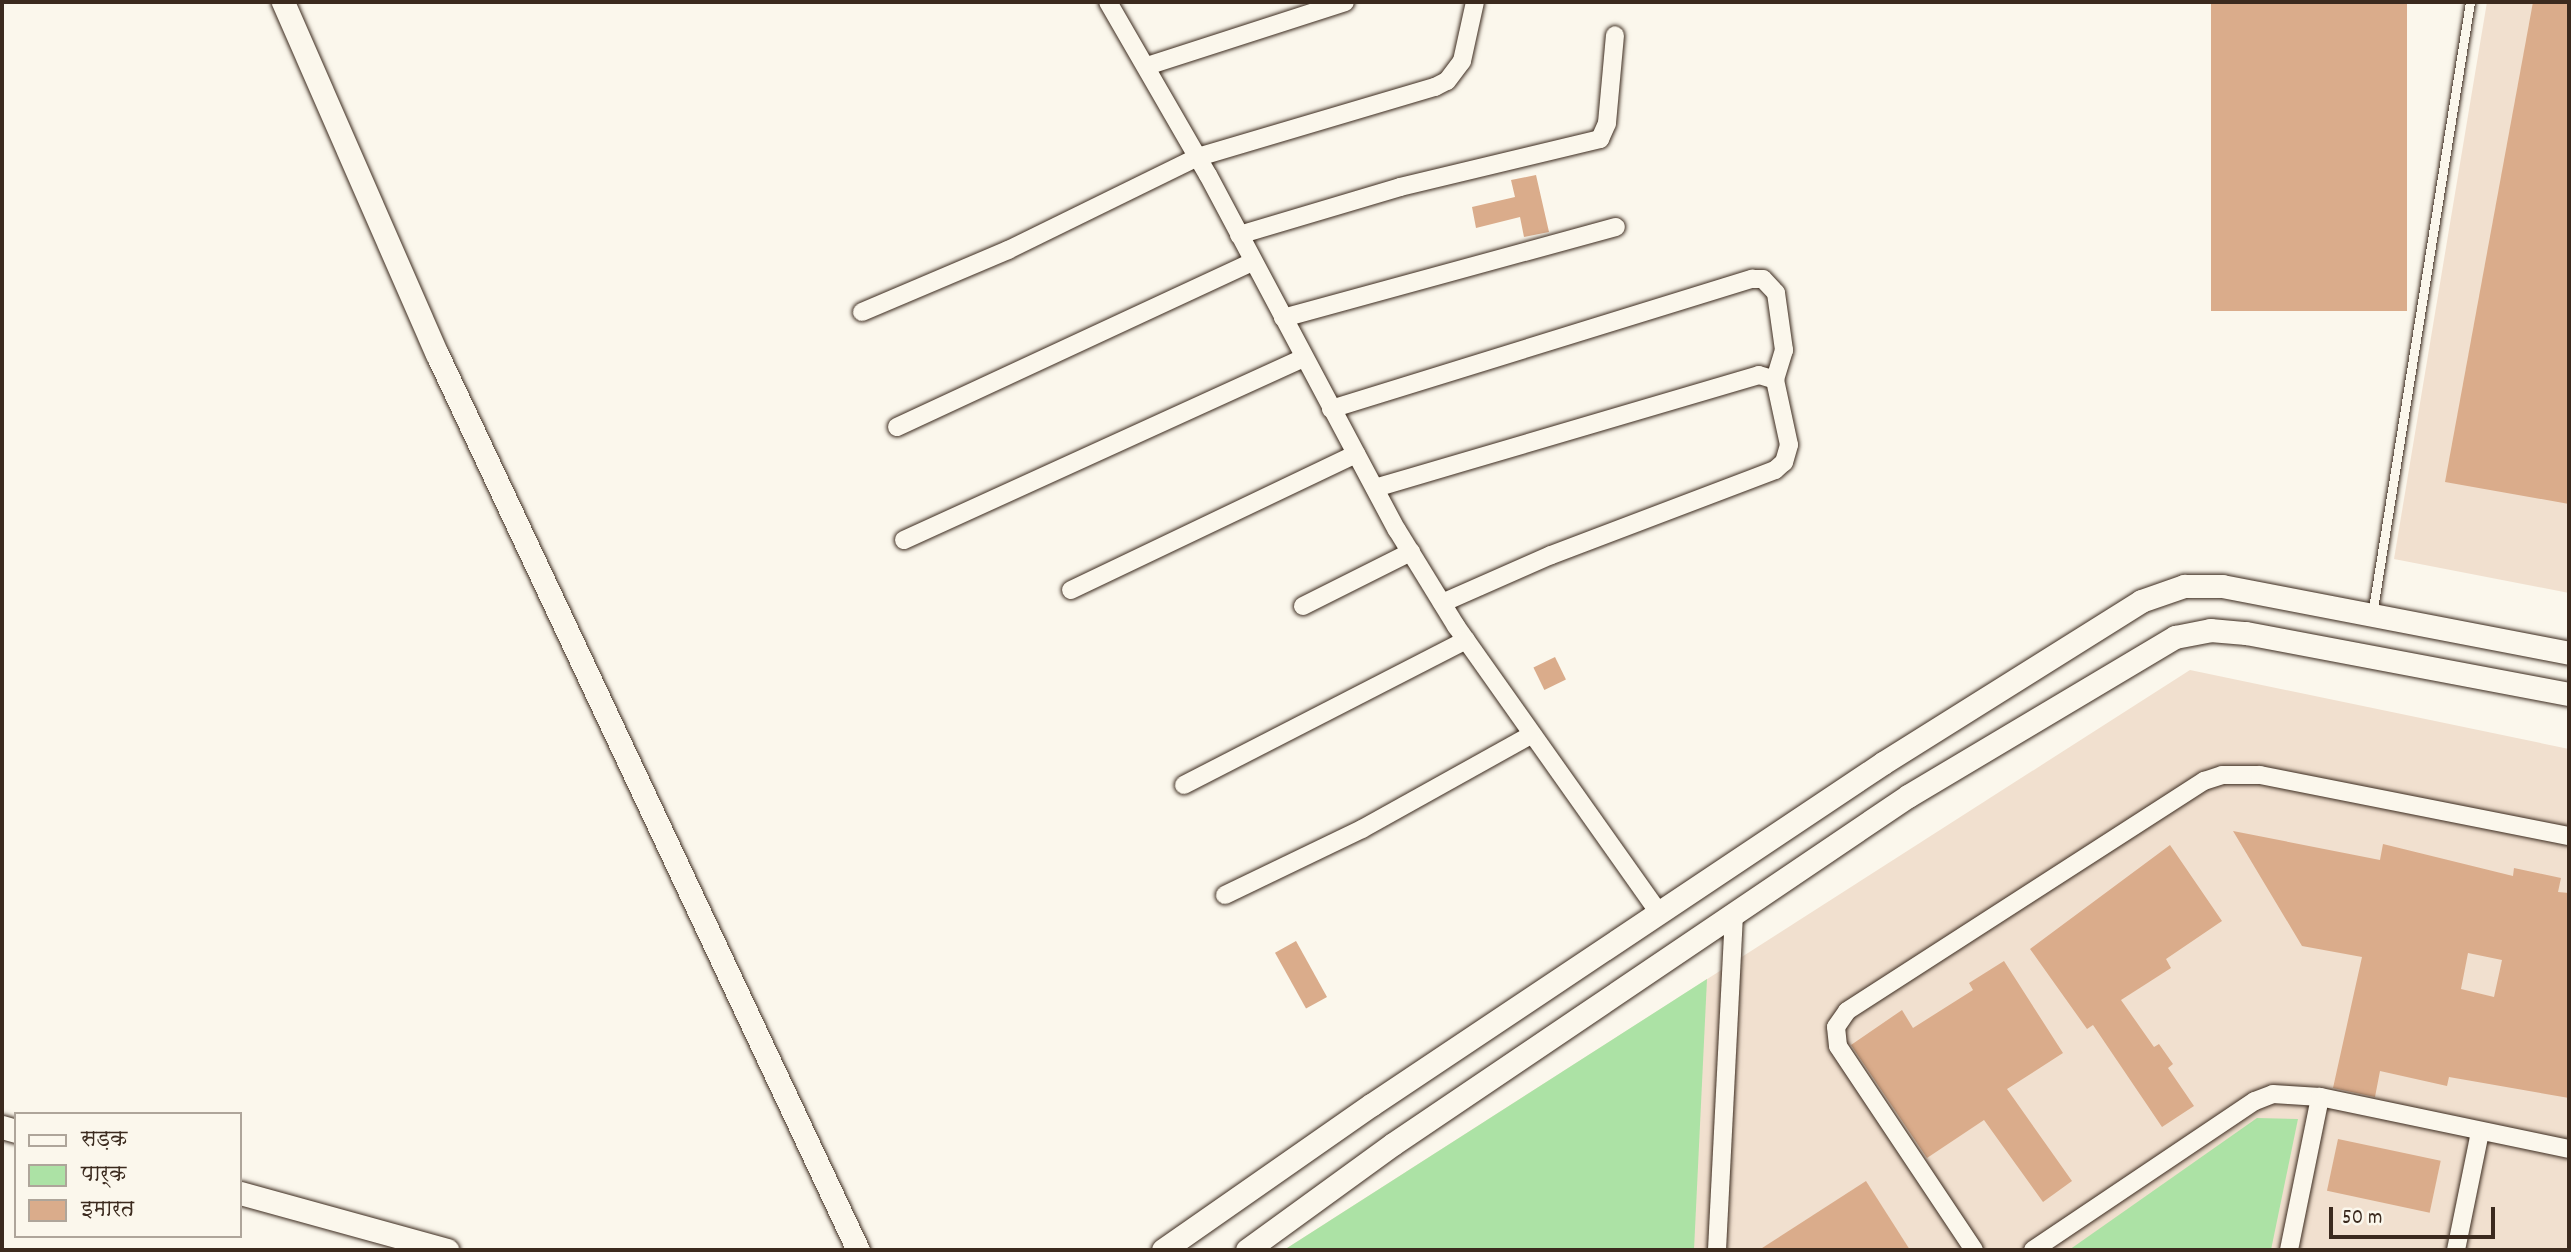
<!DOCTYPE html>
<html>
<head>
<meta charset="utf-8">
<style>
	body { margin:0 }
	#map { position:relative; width:2571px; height:1252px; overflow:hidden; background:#fbf7ec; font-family:Dekko,"Playpen Sans Deva",sans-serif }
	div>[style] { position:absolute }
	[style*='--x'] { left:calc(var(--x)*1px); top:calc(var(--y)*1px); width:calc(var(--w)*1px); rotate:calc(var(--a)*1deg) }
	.built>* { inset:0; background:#f1e0cf }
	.green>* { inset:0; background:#ace2a5 }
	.building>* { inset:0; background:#daac8b; transform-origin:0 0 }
	.roads { filter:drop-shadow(0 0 2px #3b2a1e) drop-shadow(0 0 2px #3b2a1e) }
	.service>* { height:9px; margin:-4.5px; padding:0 4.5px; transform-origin:4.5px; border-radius:4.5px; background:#fbf7ec }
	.minor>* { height:18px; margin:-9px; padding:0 9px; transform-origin:9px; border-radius:9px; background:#fbf7ec }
	.tertiary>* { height:23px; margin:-11.5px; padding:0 11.5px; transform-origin:11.5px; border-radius:11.5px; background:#fbf7ec }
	span { translate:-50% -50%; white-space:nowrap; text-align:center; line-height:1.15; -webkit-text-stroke:5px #fbf7ec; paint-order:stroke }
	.frame { position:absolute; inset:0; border:4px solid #3b2a1e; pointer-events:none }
	.legend { position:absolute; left:14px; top:1112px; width:228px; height:126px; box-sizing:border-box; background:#fbf7ec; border:2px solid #aea59a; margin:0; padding:9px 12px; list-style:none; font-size:21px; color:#3b2a1e }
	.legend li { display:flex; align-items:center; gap:14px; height:35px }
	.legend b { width:35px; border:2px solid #aea59a }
	.scale { position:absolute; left:2329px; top:1207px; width:166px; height:32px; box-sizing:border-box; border:4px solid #3b2a1e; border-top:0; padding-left:9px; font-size:21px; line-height:24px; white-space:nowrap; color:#3b2a1e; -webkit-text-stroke:5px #fbf7ec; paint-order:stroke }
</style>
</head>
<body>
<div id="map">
	<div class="built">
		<div style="clip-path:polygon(2487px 2px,2569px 2px,2569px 593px,2394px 559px)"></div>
		<div style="clip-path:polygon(2190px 670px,2569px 749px,2569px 1250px,1284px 1250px)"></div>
	</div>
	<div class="green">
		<div style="clip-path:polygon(1707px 979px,1694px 1250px,1284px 1250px)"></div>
		<div style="clip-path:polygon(2257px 1118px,2298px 1119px,2271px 1250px,2069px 1250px)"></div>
	</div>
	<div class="building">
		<div style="left:2211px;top:2px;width:196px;height:309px"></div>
		<div style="clip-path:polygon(2533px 2px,2569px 2px,2569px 504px,2445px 482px)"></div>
		<div style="clip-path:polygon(1536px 175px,1549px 232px,1524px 237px,1520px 217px,1476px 228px,1472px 207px,1515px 197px,1511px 180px)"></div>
		<div style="left:1555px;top:657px;width:25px;height:24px;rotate:64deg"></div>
		<div style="clip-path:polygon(evenodd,2233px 831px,2380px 860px,2383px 844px,2513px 876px,2514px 868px,2561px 878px,2558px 892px,2569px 893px,2569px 1098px,2449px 1077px,2447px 1086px,2380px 1071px,2375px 1097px,2333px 1088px,2362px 957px,2302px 946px,2233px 831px,2468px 953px,2502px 960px,2494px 997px,2461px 989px,2468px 953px)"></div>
		<div style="clip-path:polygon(2170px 845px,2222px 921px,2166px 959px,2171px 968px,2121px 1000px,2154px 1047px,2159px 1044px,2173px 1064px,2168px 1068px,2194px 1106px,2162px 1127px,2093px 1025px,2087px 1029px,2030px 949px)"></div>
		<div style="left:1296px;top:941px;width:64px;height:24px;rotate:61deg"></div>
		<div style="clip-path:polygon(2004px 961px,2063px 1053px,2007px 1089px,2072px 1181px,2043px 1202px,1984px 1120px,1927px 1158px,1851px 1045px,1902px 1010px,1913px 1028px,1973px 990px,1969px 983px)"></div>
		<div style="left:2338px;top:1139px;width:105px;height:53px;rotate:12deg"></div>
		<div style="clip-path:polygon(1866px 1181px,1910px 1250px,1759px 1250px)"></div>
	</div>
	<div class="roads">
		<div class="service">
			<div style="--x:2372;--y:615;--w:621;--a:-80.92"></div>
		</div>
		<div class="minor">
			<div style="--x:1108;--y:2;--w:200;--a:60"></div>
			<div style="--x:1208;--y:175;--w:402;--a:62"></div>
			<div style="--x:1397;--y:530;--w:113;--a:58.4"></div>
			<div style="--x:1456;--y:626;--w:353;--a:54.7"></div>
			<div style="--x:1147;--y:66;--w:208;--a:-17.9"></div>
			<div style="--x:1239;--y:235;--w:168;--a:-16.6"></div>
			<div style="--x:1400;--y:187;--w:206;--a:-13.5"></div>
			<div style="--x:1600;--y:139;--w:17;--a:-66"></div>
			<div style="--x:1607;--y:123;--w:88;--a:-84.8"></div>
			<div style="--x:862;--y:312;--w:159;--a:-23"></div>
			<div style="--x:1008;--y:250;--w:212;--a:-26.1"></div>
			<div style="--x:1198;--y:157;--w:247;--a:-16.5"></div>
			<div style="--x:1435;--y:87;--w:13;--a:-27"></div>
			<div style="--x:1447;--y:81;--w:25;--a:-53"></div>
			<div style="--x:1462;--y:61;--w:60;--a:-77.6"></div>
			<div style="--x:1283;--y:318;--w:345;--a:-15.3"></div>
			<div style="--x:1331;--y:409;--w:441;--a:-17.2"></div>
			<div style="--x:1752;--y:279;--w:11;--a:0"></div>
			<div style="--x:1763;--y:279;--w:19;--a:47"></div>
			<div style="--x:1776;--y:293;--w:58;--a:82"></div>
			<div style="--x:1784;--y:350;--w:31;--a:107"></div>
			<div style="--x:897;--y:427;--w:392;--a:-24.9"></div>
			<div style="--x:1375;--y:488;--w:400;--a:-16.4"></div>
			<div style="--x:1759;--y:375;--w:17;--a:17"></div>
			<div style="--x:1775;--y:380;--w:66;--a:77.8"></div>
			<div style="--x:1789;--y:445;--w:18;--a:106"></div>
			<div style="--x:1784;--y:462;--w:12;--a:138"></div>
			<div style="--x:1775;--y:470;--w:240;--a:159.2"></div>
			<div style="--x:1551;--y:555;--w:119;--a:156.2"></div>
			<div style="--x:904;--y:540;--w:439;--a:-24.5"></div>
			<div style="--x:1071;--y:590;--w:316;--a:-25.5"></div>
			<div style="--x:1303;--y:606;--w:121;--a:-26.6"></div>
			<div style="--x:1184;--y:785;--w:317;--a:-27.2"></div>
			<div style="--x:1225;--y:895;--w:152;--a:-25.7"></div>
			<div style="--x:1362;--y:829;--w:193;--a:-29.1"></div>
			<div style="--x:1717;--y:1250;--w:335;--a:-87.1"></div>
			<div style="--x:1974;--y:1250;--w:245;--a:-123.7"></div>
			<div style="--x:1838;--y:1046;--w:19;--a:-96"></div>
			<div style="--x:1836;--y:1027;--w:19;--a:-55"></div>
			<div style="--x:1847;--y:1011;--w:425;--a:-32.8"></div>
			<div style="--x:2204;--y:781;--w:19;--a:-18"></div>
			<div style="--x:2222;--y:775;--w:38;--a:0"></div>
			<div style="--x:2260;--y:775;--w:315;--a:11.2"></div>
			<div style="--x:2033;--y:1250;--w:267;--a:-33.9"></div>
			<div style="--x:2255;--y:1101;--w:19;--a:-21"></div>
			<div style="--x:2273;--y:1094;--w:47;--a:3.7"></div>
			<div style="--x:2320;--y:1097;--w:254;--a:11.8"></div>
			<div style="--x:2289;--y:1250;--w:156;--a:-78.5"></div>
			<div style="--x:2456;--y:1250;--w:120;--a:-78.5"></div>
		</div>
		<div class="tertiary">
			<div style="--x:283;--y:2;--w:384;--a:66.4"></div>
			<div style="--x:437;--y:354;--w:990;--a:64.83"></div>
			<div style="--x:2;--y:1127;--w:15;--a:16"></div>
			<div style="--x:240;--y:1193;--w:215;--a:15.4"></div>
			<div style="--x:1163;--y:1250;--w:254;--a:-34.9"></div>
			<div style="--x:1371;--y:1105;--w:616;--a:-33.74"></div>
			<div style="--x:1883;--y:763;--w:305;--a:-32.1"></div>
			<div style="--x:2141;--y:601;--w:46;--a:-19.2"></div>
			<div style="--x:2184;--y:586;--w:38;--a:0"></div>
			<div style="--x:2222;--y:586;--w:353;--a:10.9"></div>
			<div style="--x:1247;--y:1250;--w:180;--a:-36"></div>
			<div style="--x:1393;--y:1144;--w:622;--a:-34.05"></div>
			<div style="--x:1908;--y:796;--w:311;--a:-30.8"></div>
			<div style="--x:2175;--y:637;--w:36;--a:-11"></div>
			<div style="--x:2210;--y:630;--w:36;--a:5"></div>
			<div style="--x:2246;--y:633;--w:329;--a:10.7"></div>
		</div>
	</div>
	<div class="frame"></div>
	<ul class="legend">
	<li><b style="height:9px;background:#fbf7ec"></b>सड़क</li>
	<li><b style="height:19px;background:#ace2a5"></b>पार्क</li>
	<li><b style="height:19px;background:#daac8b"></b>इमारत</li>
	</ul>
	<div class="scale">50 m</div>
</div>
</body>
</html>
